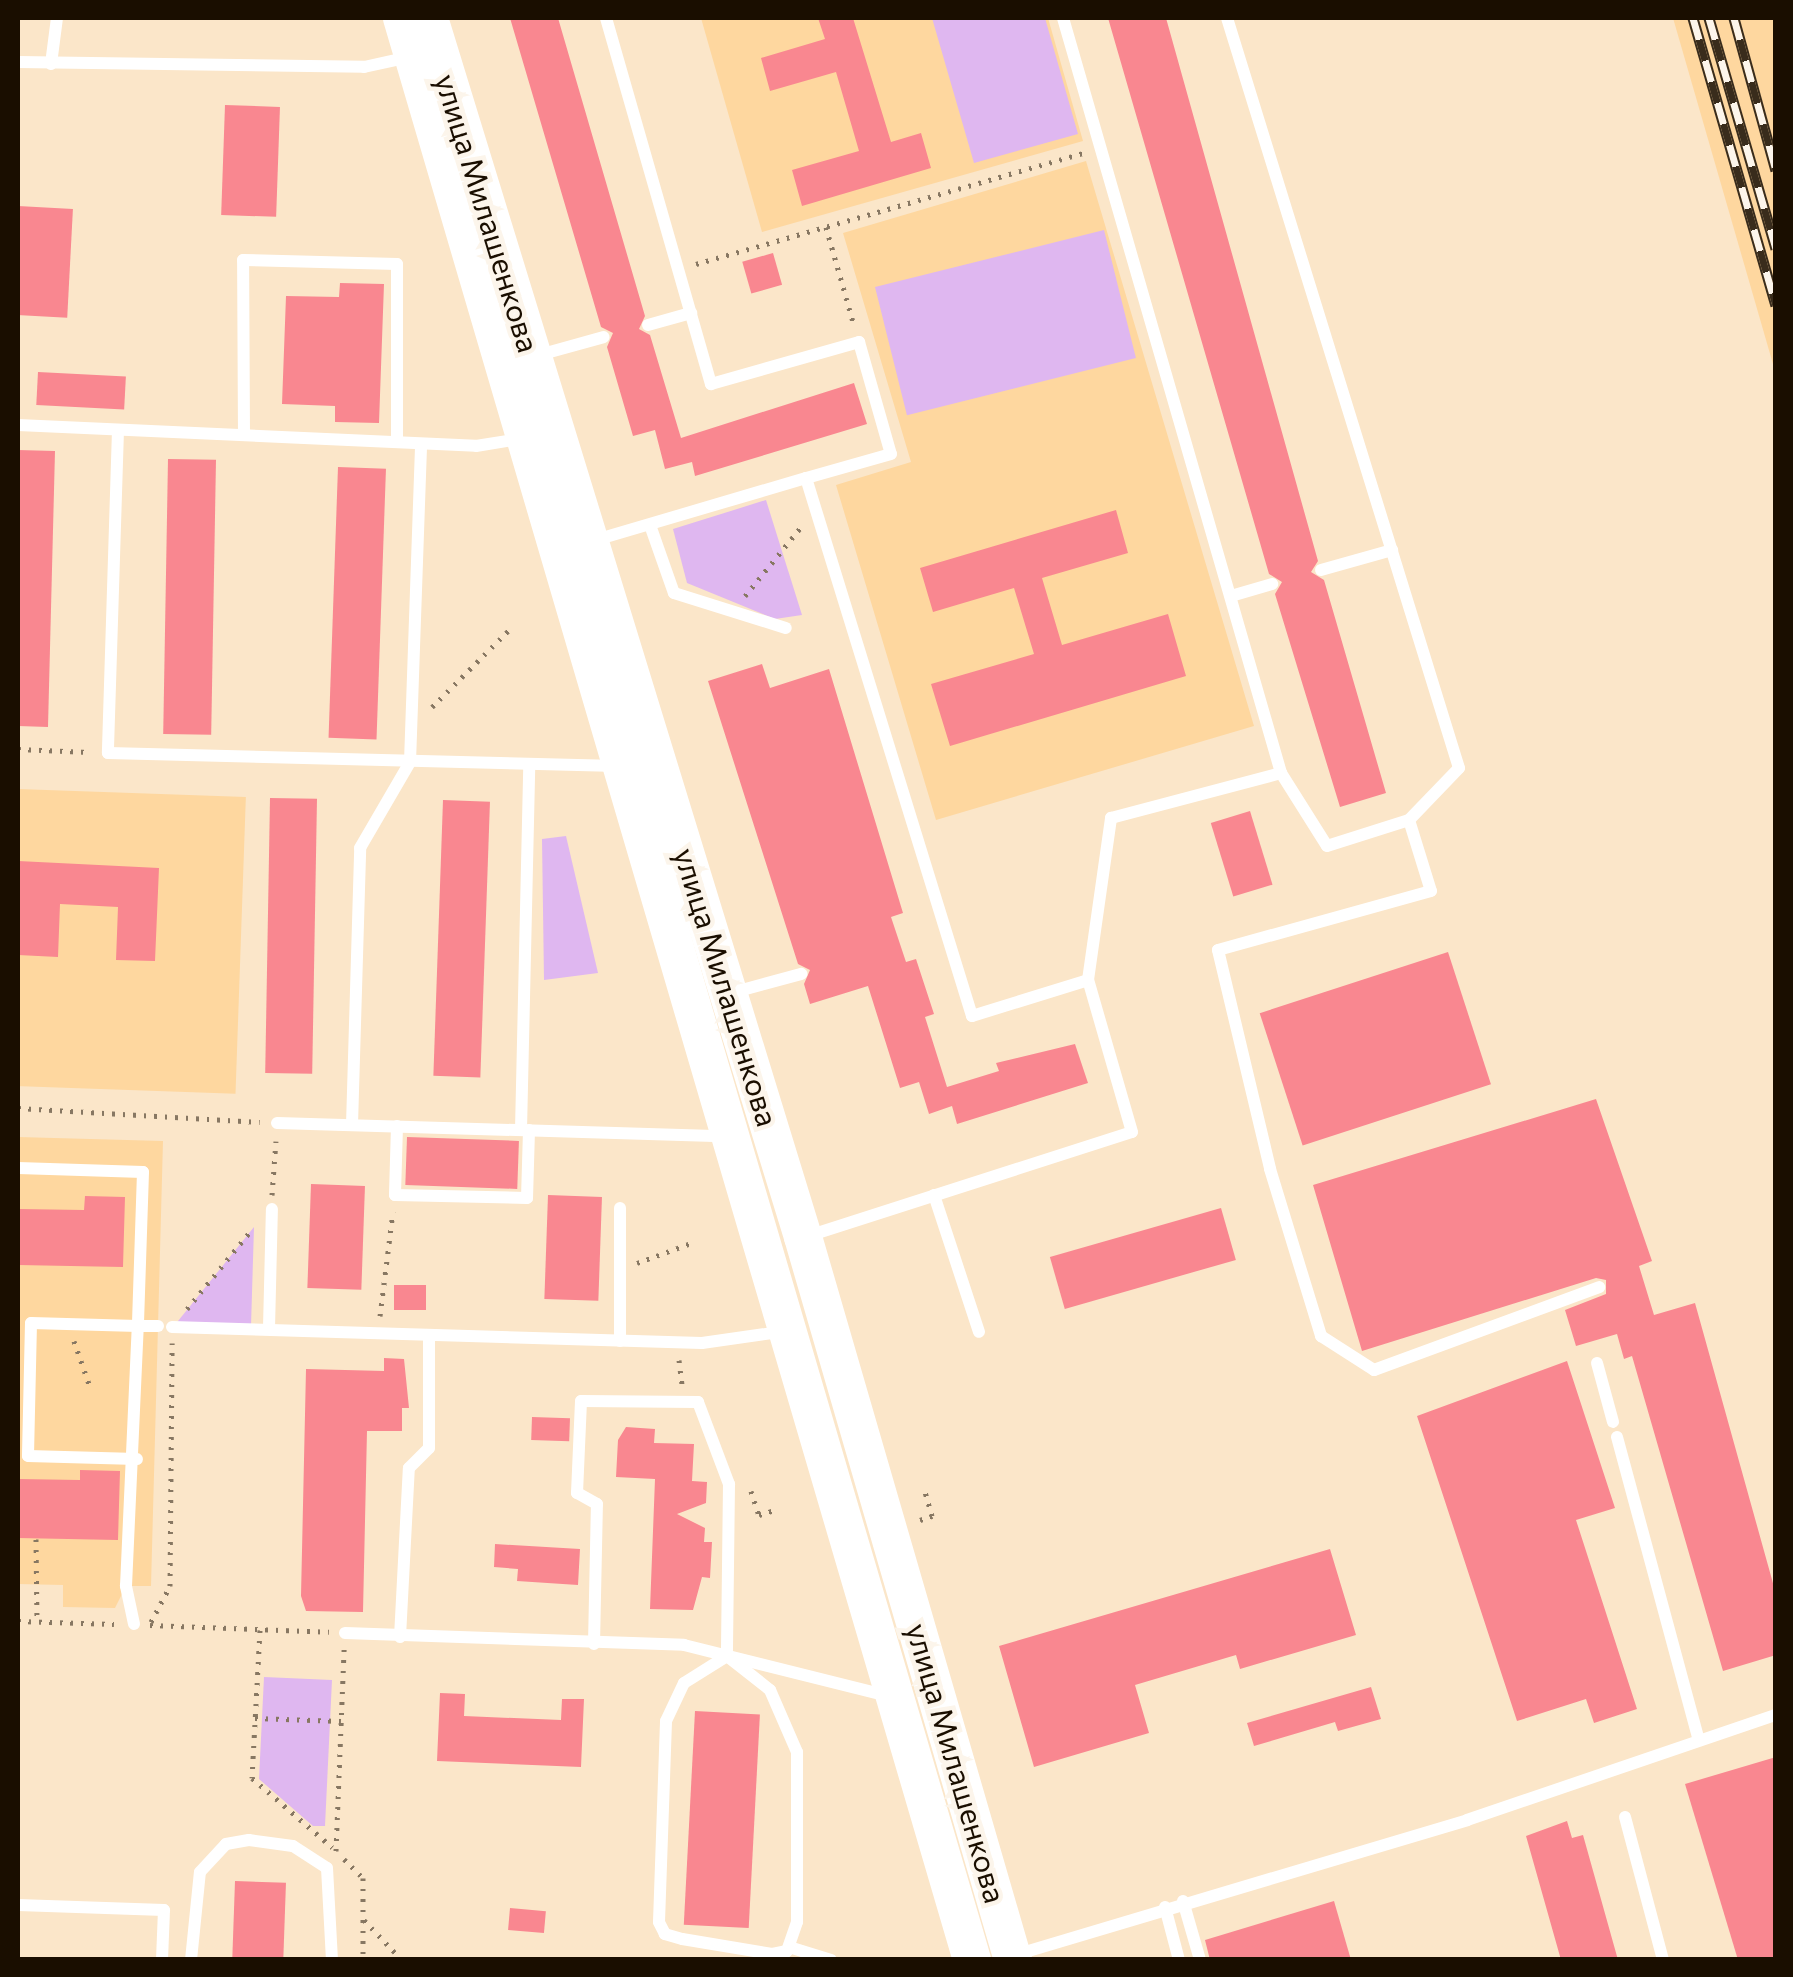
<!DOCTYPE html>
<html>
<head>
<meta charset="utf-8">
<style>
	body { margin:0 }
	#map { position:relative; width:1793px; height:1977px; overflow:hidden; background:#fbe6c9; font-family:Commissioner,sans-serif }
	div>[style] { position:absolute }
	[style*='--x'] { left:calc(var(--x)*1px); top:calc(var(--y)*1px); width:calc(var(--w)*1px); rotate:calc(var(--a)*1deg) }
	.built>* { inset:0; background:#fed79f; transform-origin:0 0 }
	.green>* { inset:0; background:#dfb7f0; transform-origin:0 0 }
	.building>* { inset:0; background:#f98790; transform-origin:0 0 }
	.path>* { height:5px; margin-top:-2.5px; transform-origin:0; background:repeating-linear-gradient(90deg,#877762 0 2.5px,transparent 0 10.5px) }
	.lane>* { height:12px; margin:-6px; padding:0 6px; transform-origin:6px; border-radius:6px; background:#fff }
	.secondary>* { height:38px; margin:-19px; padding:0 19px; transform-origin:19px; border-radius:19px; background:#fff }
	.rail>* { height:11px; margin-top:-5.5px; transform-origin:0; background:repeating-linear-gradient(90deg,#fcf5eb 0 22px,#392c1c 0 44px); box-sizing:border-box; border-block:2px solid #392c1c }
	span { translate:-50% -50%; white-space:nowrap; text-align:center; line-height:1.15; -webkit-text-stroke:9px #fcf5eb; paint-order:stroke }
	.street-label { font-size:30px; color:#1a0e00 }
	.frame { position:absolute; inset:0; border:20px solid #1a0e00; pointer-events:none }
</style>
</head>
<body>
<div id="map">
	<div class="built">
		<div style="clip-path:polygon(701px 18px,1048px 18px,1083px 141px,762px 232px)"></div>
		<div style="clip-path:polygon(1673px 18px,1775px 18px,1775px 371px)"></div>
		<div style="clip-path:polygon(1086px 161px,1254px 726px,936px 820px,836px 485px,911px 462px,843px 233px)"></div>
		<div style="left:18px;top:789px;width:228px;height:297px;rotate:2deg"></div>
		<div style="clip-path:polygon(18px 1137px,163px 1141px,151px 1586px,126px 1586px,115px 1608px,63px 1607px,63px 1585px,18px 1584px)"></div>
	</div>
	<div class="green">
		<div style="clip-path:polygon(932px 18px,1045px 18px,1078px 134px,974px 163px)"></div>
		<div style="left:1104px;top:230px;width:132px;height:236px;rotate:76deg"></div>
		<div style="clip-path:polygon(766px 500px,802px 615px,775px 619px,687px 583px,673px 529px)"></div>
		<div style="clip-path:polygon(566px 836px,598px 973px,544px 980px,542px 839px)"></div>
		<div style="clip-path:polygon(254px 1227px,251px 1326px,174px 1326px)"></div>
		<div style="clip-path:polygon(264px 1677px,332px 1680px,325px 1826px,313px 1826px,259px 1779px)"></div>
	</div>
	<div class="building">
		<div style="clip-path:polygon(510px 18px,558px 18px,645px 316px,639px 329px,650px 335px,681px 438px,854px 383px,867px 424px,695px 476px,692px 462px,665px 469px,655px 430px,633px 436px,607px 347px,613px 333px,601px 327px)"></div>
		<div style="clip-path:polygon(818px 18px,853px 18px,891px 142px,921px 133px,931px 168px,802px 206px,792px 170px,859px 151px,836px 72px,770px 91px,761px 58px,825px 39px)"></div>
		<div style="clip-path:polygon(1108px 18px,1166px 18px,1318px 561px,1311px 572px,1324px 580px,1386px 793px,1340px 807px,1275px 594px,1282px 582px,1269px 574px)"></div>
		<div style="left:225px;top:105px;width:55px;height:110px;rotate:2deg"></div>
		<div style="left:18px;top:206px;width:55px;height:109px;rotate:3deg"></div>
		<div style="left:773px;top:253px;width:33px;height:32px;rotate:74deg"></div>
		<div style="clip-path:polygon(340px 283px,384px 284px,379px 423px,335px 422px,335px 406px,282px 404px,286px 296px,339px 297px)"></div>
		<div style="left:38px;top:372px;width:88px;height:33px;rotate:3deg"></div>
		<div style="clip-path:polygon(18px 450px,55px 451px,48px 727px,18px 726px)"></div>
		<div style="left:168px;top:459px;width:48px;height:275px;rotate:1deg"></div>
		<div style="left:338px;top:467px;width:48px;height:271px;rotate:2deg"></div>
		<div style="clip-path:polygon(1116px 510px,1128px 553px,1042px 578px,1062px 645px,1168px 614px,1186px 676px,950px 746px,931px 684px,1034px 654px,1014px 588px,933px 612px,920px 568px)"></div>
		<div style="clip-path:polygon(762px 664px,770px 688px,829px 669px,903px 913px,891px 917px,906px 962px,916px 959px,934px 1014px,925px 1017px,947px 1087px,999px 1071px,996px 1063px,1075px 1044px,1088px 1083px,957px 1124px,952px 1106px,929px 1114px,919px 1082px,900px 1088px,868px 986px,810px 1004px,804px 984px,810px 970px,798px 964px,708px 681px)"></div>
		<div style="left:270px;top:798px;width:47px;height:275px;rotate:1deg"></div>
		<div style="left:443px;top:800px;width:47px;height:276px;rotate:2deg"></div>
		<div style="left:1250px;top:811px;width:77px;height:41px;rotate:73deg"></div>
		<div style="clip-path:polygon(18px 861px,159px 868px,155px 961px,116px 960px,118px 907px,60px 904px,58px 957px,18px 955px)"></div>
		<div style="left:1448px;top:952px;width:139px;height:198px;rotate:72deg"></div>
		<div style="clip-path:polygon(1596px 1099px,1652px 1261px,1639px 1266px,1654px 1315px,1695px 1303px,1776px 1594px,1776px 1655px,1723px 1671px,1632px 1356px,1624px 1359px,1617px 1334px,1576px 1346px,1565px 1310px,1606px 1294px,1606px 1280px,1596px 1278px,1362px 1351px,1313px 1185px)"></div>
		<div style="left:407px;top:1137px;width:112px;height:48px;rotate:2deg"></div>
		<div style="left:311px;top:1184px;width:54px;height:104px;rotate:2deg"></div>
		<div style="left:548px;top:1195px;width:54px;height:104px;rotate:2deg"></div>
		<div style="clip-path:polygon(85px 1196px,125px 1197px,123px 1267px,18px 1265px,18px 1209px,84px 1210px)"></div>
		<div style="left:1221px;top:1208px;width:54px;height:178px;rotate:74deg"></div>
		<div style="left:394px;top:1285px;width:32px;height:25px"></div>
		<div style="clip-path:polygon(384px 1358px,404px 1359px,409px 1408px,402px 1408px,402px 1431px,367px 1431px,363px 1612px,306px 1611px,301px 1596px,306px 1369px,384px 1371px)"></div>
		<div style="clip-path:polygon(1567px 1361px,1615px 1508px,1576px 1520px,1637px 1709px,1594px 1723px,1586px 1699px,1517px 1721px,1417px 1416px)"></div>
		<div style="left:532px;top:1417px;width:38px;height:23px;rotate:2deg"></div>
		<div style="clip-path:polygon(626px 1427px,655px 1429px,654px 1443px,694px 1444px,692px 1481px,707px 1482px,706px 1503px,677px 1514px,705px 1528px,704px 1542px,712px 1542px,710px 1578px,702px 1577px,693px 1610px,650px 1609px,655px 1479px,616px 1477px,618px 1440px)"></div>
		<div style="clip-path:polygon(80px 1470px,120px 1471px,118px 1540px,18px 1538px,18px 1479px,80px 1480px)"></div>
		<div style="clip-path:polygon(495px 1544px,580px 1549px,578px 1585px,517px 1581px,518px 1569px,494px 1567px)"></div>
		<div style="clip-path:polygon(1330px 1549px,1356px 1635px,1240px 1669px,1236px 1655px,1135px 1685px,1149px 1733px,1034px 1767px,999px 1646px)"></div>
		<div style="clip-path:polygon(1371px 1687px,1381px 1719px,1338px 1731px,1335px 1722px,1254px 1746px,1247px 1723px)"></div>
		<div style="clip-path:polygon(440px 1693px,465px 1694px,464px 1716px,561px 1720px,562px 1699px,584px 1699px,581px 1767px,437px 1761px)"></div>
		<div style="left:695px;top:1711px;width:65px;height:214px;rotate:3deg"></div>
		<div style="clip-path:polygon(1776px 1757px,1776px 1960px,1738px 1960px,1685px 1784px)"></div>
		<div style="clip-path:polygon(1567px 1821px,1572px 1838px,1583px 1835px,1618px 1960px,1561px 1960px,1526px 1836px)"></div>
		<div style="left:235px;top:1881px;width:51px;height:79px;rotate:2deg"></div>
		<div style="clip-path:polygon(1334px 1901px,1351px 1960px,1210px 1960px,1205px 1940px)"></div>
		<div style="left:510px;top:1908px;width:36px;height:22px;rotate:5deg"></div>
	</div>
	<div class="path">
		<div style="--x:826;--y:227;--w:102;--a:74.1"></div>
		<div style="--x:696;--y:264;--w:404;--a:-16"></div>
		<div style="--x:745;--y:596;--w:89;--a:-50.9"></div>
		<div style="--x:432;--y:707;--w:115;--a:-45"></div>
		<div style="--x:18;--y:749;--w:71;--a:2.4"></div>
		<div style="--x:18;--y:1108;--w:242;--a:3.3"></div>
		<div style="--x:272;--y:1195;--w:54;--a:-85.8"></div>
		<div style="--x:637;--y:1263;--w:61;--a:-20.2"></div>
		<div style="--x:187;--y:1309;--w:104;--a:-50.8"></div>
		<div style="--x:380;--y:1316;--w:105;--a:-82.9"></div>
		<div style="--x:74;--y:1341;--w:46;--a:70.8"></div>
		<div style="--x:679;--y:1360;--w:24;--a:83"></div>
		<div style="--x:751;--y:1491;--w:25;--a:72"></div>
		<div style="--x:759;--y:1515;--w:19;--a:-18"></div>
		<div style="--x:920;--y:1520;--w:13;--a:-18"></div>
		<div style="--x:932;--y:1516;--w:25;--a:-106"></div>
		<div style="--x:36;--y:1539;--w:83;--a:89.3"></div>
		<div style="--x:18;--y:1621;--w:96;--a:1.8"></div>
		<div style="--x:151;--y:1622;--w:41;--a:-62.2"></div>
		<div style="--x:170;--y:1586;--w:243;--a:-89.5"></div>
		<div style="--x:150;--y:1625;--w:179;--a:2.2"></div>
		<div style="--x:260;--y:1630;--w:148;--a:93.1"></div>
		<div style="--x:252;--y:1778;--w:106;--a:40.8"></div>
		<div style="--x:255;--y:1718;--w:86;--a:2"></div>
		<div style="--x:336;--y:1851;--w:203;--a:-87.7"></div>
		<div style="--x:344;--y:1859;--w:27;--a:45"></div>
		<div style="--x:363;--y:1878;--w:82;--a:90"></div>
		<div style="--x:364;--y:1920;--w:55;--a:46.5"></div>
	</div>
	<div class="lane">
		<div style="--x:606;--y:18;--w:381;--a:74"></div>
		<div style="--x:711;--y:384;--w:154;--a:-15.8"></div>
		<div style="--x:859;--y:342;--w:116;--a:74.1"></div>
		<div style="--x:891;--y:454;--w:88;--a:164.2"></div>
		<div style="--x:1063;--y:18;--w:786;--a:73.89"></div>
		<div style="--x:18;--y:62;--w:346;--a:0.8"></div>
		<div style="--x:364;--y:67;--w:46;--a:-12.5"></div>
		<div style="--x:51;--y:64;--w:46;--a:-82.6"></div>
		<div style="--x:648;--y:325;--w:45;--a:-15.6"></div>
		<div style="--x:539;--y:355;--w:67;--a:-15.5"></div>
		<div style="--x:18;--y:425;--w:458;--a:2.6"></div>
		<div style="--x:476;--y:446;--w:44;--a:-9.2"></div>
		<div style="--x:118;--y:430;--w:323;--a:91.8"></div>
		<div style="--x:108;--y:753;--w:510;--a:1.46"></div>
		<div style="--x:244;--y:435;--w:175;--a:-90.3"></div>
		<div style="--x:243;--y:260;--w:154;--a:1.5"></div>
		<div style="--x:397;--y:264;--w:178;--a:90"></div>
		<div style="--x:650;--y:525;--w:72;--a:70.6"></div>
		<div style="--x:674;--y:593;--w:117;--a:17.4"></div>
		<div style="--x:592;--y:541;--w:223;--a:-16.4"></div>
		<div style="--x:806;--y:478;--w:563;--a:72.85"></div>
		<div style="--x:972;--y:1016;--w:121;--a:-17.2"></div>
		<div style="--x:1321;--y:570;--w:74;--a:-15.7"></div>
		<div style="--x:1231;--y:596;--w:43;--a:-16.3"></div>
		<div style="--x:1409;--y:820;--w:74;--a:72.8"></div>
		<div style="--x:1431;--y:891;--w:221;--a:164.5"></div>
		<div style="--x:1218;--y:950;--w:225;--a:76.6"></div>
		<div style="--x:1270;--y:1169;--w:175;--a:73"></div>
		<div style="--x:1321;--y:1336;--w:63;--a:32.7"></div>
		<div style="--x:1374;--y:1370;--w:240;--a:-20.2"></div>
		<div style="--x:731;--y:993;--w:73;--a:-15.2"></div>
		<div style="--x:277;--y:1123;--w:446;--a:1.7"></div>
		<div style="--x:352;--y:1125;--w:277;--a:-88.3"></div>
		<div style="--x:360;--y:848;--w:99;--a:-59.8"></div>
		<div style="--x:410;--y:762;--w:318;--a:-88"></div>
		<div style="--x:397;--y:1126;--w:69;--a:91.7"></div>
		<div style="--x:395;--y:1195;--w:132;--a:1.3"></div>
		<div style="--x:527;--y:1198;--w:68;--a:-88.3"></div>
		<div style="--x:521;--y:1130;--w:365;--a:-88.7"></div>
		<div style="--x:18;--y:1168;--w:125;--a:1.8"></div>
		<div style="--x:143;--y:1172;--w:154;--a:91.9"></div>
		<div style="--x:138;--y:1326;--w:107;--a:-178.4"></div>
		<div style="--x:31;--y:1323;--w:133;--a:91.3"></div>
		<div style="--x:28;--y:1456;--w:109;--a:1.6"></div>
		<div style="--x:934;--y:1195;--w:144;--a:71.8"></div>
		<div style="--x:805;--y:1237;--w:343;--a:-17.8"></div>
		<div style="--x:1132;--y:1132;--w:158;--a:-106.1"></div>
		<div style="--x:1088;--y:980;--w:164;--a:-81.9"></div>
		<div style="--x:1111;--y:818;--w:176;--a:-14.8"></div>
		<div style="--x:1281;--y:773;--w:86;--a:57.8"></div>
		<div style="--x:1327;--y:846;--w:86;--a:-17.6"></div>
		<div style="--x:1409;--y:820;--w:72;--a:-46.1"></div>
		<div style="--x:1459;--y:768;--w:785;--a:-107.19"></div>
		<div style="--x:172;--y:1327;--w:530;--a:1.73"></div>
		<div style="--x:702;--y:1343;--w:85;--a:-8.1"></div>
		<div style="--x:269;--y:1328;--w:119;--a:-88.6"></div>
		<div style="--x:620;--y:1341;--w:133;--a:-90"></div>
		<div style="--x:1597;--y:1363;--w:61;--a:74.8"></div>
		<div style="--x:1617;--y:1437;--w:314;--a:74.9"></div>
		<div style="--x:134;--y:1624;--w:39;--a:-102"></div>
		<div style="--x:126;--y:1586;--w:260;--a:-87.4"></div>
		<div style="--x:138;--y:1326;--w:20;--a:0"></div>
		<div style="--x:345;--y:1633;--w:339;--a:2"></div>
		<div style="--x:684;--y:1645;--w:210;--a:14"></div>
		<div style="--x:400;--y:1637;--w:169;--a:-87"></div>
		<div style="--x:409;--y:1468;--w:28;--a:-45"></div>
		<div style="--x:429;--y:1448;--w:113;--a:-90"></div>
		<div style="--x:594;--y:1644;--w:140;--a:-88.8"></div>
		<div style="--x:597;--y:1504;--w:23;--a:-151"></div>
		<div style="--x:577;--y:1493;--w:92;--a:-87.5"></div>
		<div style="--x:581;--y:1401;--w:117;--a:0.5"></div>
		<div style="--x:698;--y:1402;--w:88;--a:69.3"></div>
		<div style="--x:729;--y:1484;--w:172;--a:90.7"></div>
		<div style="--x:727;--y:1656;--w:55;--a:38.3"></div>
		<div style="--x:770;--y:1690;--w:68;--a:66.5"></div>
		<div style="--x:797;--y:1752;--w:170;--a:90"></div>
		<div style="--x:797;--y:1922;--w:31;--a:109"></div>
		<div style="--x:787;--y:1951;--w:15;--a:169"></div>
		<div style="--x:772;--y:1954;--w:91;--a:-170.5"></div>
		<div style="--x:682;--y:1939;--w:18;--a:-164"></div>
		<div style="--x:665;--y:1934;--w:13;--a:-117"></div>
		<div style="--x:659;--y:1922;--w:201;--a:-88"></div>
		<div style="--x:666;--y:1721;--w:42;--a:-64.7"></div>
		<div style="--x:684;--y:1683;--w:51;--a:-32.1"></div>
		<div style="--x:1625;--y:1817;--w:148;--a:75.1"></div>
		<div style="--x:1183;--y:1901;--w:61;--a:73.9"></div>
		<div style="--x:18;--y:1905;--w:146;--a:2"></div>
		<div style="--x:164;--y:1910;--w:50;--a:92.3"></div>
		<div style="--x:1165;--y:1907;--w:55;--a:75.2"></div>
		<div style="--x:789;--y:1947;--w:44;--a:17.2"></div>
		<div style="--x:1015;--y:1955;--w:472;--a:-16.6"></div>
		<div style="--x:1467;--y:1820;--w:326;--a:-18.8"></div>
		<div style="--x:191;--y:1960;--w:88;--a:-84.2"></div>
		<div style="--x:200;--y:1872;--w:38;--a:-47"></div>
		<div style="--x:226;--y:1844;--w:23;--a:-10"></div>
		<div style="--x:249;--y:1840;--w:44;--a:7.8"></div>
		<div style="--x:293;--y:1846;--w:40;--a:32.9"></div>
		<div style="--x:327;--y:1868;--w:92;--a:86.9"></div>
	</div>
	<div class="secondary">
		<div style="--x:402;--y:18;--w:2024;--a:73.64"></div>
		<div style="--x:429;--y:18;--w:1275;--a:72.94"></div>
		<div style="--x:803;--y:1237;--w:753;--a:73.8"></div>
	</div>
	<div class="rail">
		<div style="--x:1693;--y:18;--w:299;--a:73.9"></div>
		<div style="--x:1709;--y:18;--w:240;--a:73.8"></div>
		<div style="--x:1734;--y:18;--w:158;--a:74.6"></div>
	</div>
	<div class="street-label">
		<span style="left:488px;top:213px;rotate:73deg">улица Милашенкова</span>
		<span style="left:727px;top:987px;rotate:73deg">улица Милашенкова</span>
		<span style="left:957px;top:1763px;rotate:74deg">улица Милашенкова</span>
	</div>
	<div class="frame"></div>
</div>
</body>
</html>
